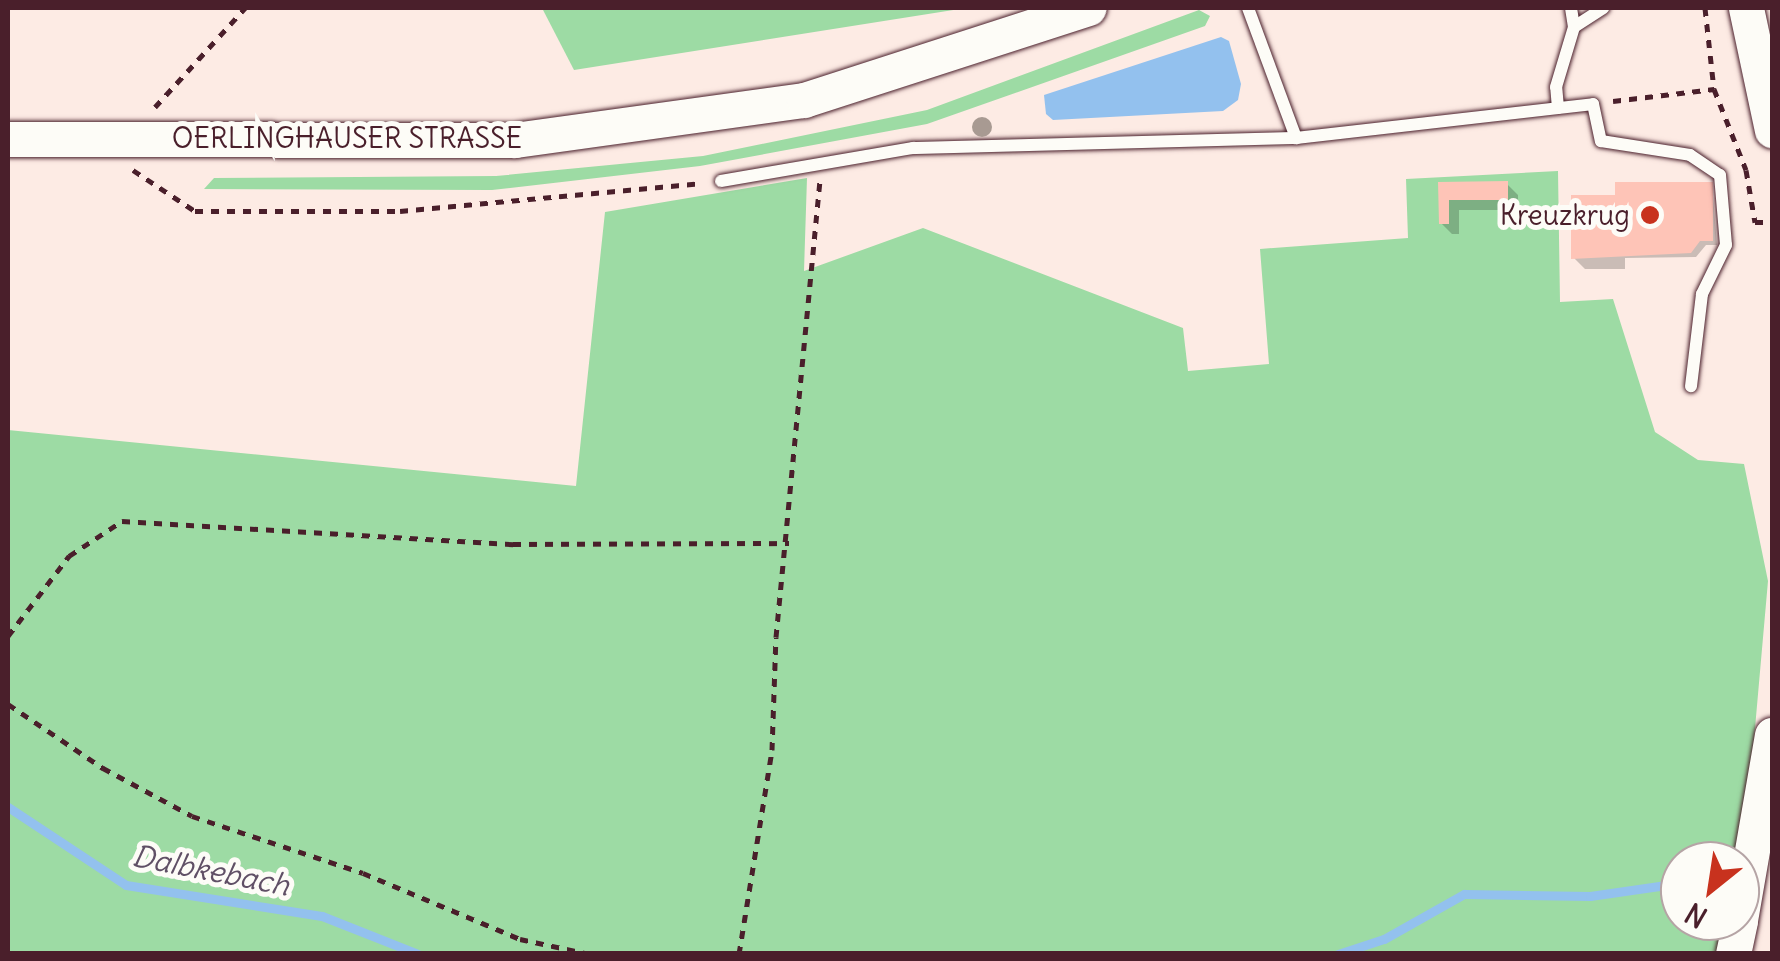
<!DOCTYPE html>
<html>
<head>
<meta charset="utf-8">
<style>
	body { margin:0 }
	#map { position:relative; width:1780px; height:961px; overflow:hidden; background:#fdebe4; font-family:Delius,sans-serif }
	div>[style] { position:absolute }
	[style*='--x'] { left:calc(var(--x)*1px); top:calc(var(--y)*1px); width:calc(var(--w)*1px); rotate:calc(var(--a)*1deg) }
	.green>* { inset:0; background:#9ddba4 }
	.water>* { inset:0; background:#93c1ee }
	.shadow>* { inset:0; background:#0003 }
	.stream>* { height:9px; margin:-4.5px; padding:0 4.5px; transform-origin:4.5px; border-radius:4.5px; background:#93c1ee }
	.building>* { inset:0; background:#fec4b7 }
	.path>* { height:5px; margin-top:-2.5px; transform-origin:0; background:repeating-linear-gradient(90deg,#4a1f2b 0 8px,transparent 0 16px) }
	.roads { filter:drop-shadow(0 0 2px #4a1f2b) drop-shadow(0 0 2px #4a1f2b) }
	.service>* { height:12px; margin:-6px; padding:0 6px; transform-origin:6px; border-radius:6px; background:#fdfcf7 }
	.secondary>* { height:35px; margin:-17.5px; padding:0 17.5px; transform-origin:17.5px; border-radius:17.5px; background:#fdfcf7 }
	.trees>* { width:20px; height:20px; margin:-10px; border-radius:50%; background:#a89a92 }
	.dots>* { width:28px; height:28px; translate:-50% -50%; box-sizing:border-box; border:5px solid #fdfcf7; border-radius:50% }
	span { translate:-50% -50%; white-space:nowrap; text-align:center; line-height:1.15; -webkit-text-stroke:10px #fdfcf7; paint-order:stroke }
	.street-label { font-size:28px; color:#4a1f2b }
	.poi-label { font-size:28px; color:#4a1f2b }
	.right { translate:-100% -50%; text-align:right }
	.water-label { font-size:30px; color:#605066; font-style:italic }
	.frame { position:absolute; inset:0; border:10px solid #4a1f2b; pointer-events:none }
	.north { position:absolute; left:1660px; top:841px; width:100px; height:100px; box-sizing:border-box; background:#fdfcf7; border:2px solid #b5a4a5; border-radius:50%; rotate:210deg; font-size:28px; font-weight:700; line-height:40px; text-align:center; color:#4a1f2b }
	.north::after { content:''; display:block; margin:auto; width:35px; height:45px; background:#c8321e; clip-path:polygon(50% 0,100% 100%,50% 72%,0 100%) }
</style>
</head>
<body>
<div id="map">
	<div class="green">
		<div style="clip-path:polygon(542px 8px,966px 8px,574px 70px)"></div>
		<div style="clip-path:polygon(1199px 10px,1210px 16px,1205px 26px,927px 124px,700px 166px,492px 190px,204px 189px,214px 178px,496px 176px,703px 156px,927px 110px)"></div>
		<div style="clip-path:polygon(1558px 171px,1560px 302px,1613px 299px,1655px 432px,1698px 460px,1744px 464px,1768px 581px,1744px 853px,1740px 861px,1680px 861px,1680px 921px,1728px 921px,1720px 953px,8px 953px,8px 430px,576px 486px,605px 212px,807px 178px,804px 271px,923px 228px,1183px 328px,1188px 371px,1269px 364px,1260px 249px,1408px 238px,1406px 179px)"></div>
	</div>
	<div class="water">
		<div style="clip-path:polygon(1221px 37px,1229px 41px,1241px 84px,1238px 100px,1223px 111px,1053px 120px,1046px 114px,1044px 95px)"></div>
	</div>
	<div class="shadow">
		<div style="clip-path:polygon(1441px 184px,1507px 184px,1518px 195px,1518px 210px,1459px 210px,1459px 234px,1452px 234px,1441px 223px)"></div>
		<div style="clip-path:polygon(1712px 184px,1717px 245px,1706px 245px,1696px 257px,1625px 258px,1625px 269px,1585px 269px,1574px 258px,1617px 197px)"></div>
	</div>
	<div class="stream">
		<div style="--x:8;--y:807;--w:141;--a:33.5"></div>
		<div style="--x:126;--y:885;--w:198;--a:9"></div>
		<div style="--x:322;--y:916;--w:103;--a:21.6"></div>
		<div style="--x:1338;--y:954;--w:48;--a:-18.1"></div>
		<div style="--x:1384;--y:939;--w:92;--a:-29.4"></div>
		<div style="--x:1464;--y:894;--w:126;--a:0.9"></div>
		<div style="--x:1590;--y:896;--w:91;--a:-8.2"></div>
	</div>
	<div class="building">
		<div style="clip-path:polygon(1508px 181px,1508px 200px,1449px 200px,1449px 224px,1439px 224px,1438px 182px)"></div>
		<div style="clip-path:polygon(1615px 182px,1713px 182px,1713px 241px,1700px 241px,1691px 253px,1571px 259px,1571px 195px,1615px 195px)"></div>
	</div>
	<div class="path">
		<div style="--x:1705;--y:8;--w:81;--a:83.7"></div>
		<div style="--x:1714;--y:89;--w:87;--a:68.4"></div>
		<div style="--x:1746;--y:170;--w:53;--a:80.2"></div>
		<div style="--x:1755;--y:222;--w:17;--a:0"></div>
		<div style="--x:1613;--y:101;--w:102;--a:-6.8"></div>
		<div style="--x:155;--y:107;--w:134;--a:-47.7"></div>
		<div style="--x:133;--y:170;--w:74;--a:33.5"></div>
		<div style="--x:195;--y:211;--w:205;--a:0"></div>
		<div style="--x:400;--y:211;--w:304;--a:-5.3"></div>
		<div style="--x:8;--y:636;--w:101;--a:-52.7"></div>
		<div style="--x:69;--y:556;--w:64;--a:-33.4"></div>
		<div style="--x:122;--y:521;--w:392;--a:3.4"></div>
		<div style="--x:513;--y:544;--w:276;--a:-0.2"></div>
		<div style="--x:8;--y:704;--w:115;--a:34"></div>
		<div style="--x:103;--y:768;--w:101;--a:28.3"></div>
		<div style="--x:192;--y:816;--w:180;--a:18.4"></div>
		<div style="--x:363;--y:873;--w:170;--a:22.8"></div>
		<div style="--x:520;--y:939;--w:72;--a:12.1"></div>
		<div style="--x:739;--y:954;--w:207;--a:-80.8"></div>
		<div style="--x:772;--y:750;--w:113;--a:-88"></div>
		<div style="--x:776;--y:637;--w:457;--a:-84.5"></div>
	</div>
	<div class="roads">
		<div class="service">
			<div style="--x:1248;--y:8;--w:139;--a:69.7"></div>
			<div style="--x:1574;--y:27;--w:35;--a:-33"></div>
			<div style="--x:1558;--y:108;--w:21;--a:-95"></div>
			<div style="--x:1556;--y:87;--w:63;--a:-73.3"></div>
			<div style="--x:1574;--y:27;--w:19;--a:-99"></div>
			<div style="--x:721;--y:181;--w:195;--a:-9.8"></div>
			<div style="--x:913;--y:148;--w:383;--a:-1.5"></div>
			<div style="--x:1296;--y:138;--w:299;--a:-6.5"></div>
			<div style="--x:1593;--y:104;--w:38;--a:78"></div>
			<div style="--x:1601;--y:141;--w:90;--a:8.9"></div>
			<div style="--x:1690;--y:155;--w:36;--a:34"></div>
			<div style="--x:1720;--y:175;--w:70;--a:85.1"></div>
			<div style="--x:1726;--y:245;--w:55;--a:116.1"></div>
			<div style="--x:1702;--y:294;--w:93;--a:96.8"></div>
		</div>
		<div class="secondary">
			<div style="--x:1746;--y:8;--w:125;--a:78"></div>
			<div style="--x:8;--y:139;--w:507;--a:0.11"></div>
			<div style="--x:515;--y:140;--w:292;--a:-7.9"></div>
			<div style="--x:804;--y:100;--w:299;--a:-17.9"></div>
			<div style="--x:1740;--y:920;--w:188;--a:-80.2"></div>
			<div style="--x:1733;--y:954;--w:34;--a:-78"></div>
		</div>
	</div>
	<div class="trees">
		<div style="left:982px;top:127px"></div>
	</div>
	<div class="dots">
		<div style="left:1650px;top:215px;background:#c8321e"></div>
	</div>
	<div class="street-label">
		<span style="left:347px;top:138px">OERLINGHAUSER STRASSE</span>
	</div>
	<div class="poi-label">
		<span class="right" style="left:1630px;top:215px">Kreuzkrug</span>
	</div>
	<div class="water-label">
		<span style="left:211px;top:870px;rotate:11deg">Dalbkebach</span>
	</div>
	<div class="frame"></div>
	<div class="north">N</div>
</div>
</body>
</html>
